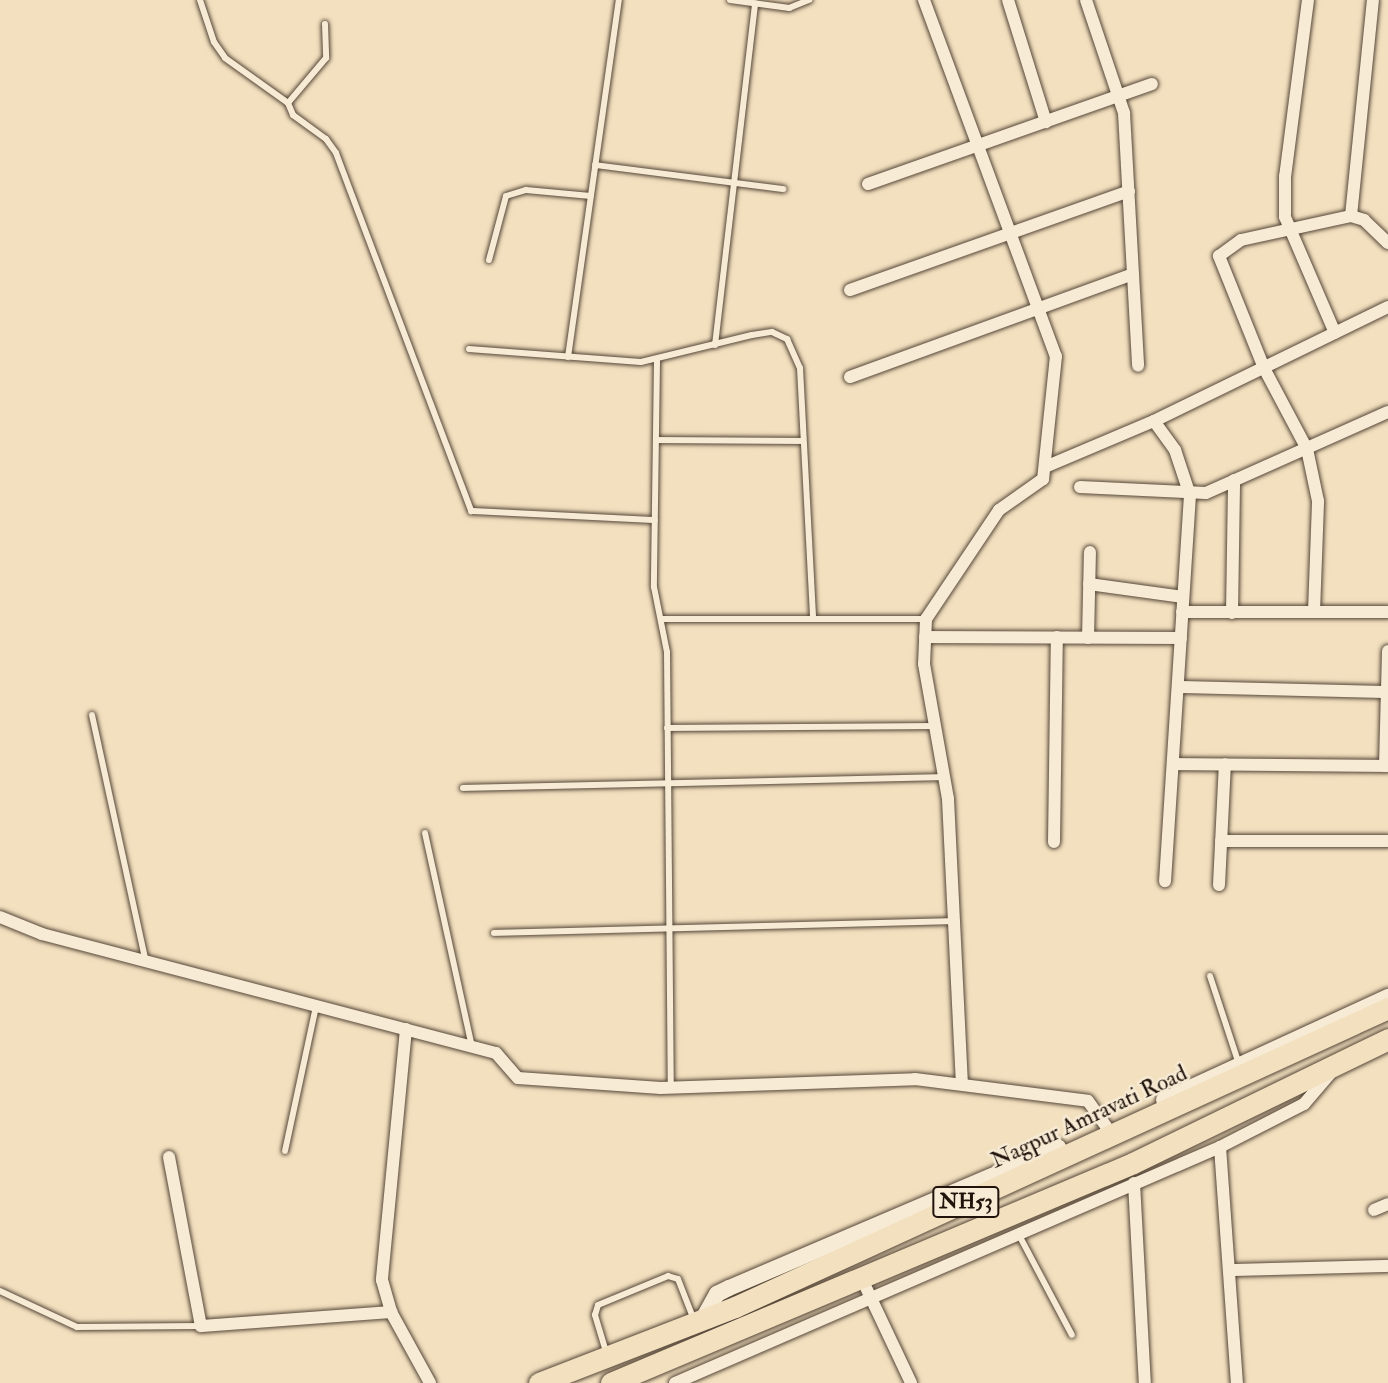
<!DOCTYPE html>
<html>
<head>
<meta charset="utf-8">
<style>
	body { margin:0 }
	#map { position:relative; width:1388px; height:1383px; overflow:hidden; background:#f3e0bf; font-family:"IM FELL Double Pica",serif }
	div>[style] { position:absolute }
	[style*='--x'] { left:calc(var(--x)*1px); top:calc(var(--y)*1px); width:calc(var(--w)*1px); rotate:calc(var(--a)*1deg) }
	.roads { filter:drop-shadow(0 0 2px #554638) drop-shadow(0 0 2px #554638) }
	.lane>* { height:6px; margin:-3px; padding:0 3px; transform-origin:3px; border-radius:3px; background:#f7ebd5 }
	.street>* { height:12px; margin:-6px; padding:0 6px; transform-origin:6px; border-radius:6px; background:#f7ebd5 }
	.secondary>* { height:16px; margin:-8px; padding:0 8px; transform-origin:8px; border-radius:8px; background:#f7ebd5 }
	.highway>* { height:21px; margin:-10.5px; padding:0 10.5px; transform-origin:10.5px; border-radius:10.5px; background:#f3e0bf }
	span { translate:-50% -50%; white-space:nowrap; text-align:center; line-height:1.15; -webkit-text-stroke:5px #f7ebd5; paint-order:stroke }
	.shield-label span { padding:2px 5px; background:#f7ebd5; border:2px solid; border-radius:5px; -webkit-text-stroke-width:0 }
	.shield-label { font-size:21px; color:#20130b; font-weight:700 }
	.street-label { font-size:23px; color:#20130b }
</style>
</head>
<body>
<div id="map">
	<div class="roads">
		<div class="lane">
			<div style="--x:200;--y:0;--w:44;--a:71.6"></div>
			<div style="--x:214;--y:42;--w:19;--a:55"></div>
			<div style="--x:225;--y:58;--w:77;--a:35.5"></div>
			<div style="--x:730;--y:0;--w:60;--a:7.7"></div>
			<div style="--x:789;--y:8;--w:22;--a:-22"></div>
			<div style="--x:325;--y:24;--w:34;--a:88"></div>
			<div style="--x:326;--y:58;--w:59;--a:130.2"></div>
			<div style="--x:288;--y:103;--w:13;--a:67"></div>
			<div style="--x:293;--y:115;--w:41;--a:36"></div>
			<div style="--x:326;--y:139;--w:17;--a:54"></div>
			<div style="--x:336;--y:153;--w:383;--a:69.3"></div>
			<div style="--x:471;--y:511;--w:184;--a:2.8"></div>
			<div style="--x:595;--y:165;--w:190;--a:7.3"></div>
			<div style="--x:489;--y:260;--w:66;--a:-75.1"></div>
			<div style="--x:506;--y:196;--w:21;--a:-17"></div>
			<div style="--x:526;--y:190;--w:65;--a:5.3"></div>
			<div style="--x:715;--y:345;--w:344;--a:-83.3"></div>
			<div style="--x:469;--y:349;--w:172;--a:4.3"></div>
			<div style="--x:641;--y:362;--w:114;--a:-13.7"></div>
			<div style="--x:752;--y:335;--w:20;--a:-9"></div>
			<div style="--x:772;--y:332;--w:17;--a:25"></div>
			<div style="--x:787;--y:339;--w:32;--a:66"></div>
			<div style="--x:800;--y:368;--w:249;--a:87"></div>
			<div style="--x:568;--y:357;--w:361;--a:-81.9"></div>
			<div style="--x:657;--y:361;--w:226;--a:90.8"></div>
			<div style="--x:654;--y:587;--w:66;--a:78.7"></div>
			<div style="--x:667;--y:652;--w:436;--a:89.5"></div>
			<div style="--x:657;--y:440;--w:145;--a:0.4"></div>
			<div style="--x:661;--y:619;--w:265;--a:0"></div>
			<div style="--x:92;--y:715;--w:253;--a:77.7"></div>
			<div style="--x:667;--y:728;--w:268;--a:-0.4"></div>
			<div style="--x:463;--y:788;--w:481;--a:-1.3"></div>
			<div style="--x:425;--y:833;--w:218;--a:77.6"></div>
			<div style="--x:494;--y:933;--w:460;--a:-1.5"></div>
			<div style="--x:1210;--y:976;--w:93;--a:71.8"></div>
			<div style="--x:285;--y:1151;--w:148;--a:-77.9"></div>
			<div style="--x:1019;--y:1235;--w:113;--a:62.1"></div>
			<div style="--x:0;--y:1291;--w:85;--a:25.1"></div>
			<div style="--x:77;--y:1327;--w:123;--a:-0.5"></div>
			<div style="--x:607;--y:1355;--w:42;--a:-106.7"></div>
			<div style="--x:595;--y:1315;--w:10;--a:-73"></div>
			<div style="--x:598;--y:1305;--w:76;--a:-22.5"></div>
			<div style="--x:668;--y:1276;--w:10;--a:17"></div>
			<div style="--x:678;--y:1279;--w:44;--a:68.7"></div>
		</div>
		<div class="street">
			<div style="--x:924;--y:0;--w:380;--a:69.7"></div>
			<div style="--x:1056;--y:356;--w:124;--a:96"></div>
			<div style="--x:1043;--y:479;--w:54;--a:144.8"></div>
			<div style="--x:999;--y:510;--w:131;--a:123.8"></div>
			<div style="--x:926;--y:619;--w:45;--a:92.5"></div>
			<div style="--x:924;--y:664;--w:137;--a:79.9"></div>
			<div style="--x:948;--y:799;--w:285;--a:87.2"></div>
			<div style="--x:1008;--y:0;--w:128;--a:72.7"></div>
			<div style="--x:1086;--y:0;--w:119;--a:71.4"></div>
			<div style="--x:1124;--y:113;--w:253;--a:86.8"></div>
			<div style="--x:1308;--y:0;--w:177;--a:97.4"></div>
			<div style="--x:1285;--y:176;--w:41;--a:90"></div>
			<div style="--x:1285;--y:217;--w:126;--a:66.7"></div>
			<div style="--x:868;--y:184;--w:301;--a:-19.4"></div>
			<div style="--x:1351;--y:216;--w:217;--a:-84.2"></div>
			<div style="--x:850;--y:290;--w:296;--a:-19.5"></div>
			<div style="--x:850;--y:377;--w:301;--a:-20"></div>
			<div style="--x:1154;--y:421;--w:36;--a:54"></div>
			<div style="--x:1175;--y:450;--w:47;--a:71.6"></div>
			<div style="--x:1190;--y:495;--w:387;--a:93.7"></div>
			<div style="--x:1045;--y:467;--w:118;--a:-22.9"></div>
			<div style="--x:1154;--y:421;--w:260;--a:-26"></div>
			<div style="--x:1080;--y:487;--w:126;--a:2.7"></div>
			<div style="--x:1206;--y:493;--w:199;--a:-24"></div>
			<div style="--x:1089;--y:584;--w:95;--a:7.9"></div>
			<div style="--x:1182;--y:612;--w:206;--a:0"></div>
			<div style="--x:1314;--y:612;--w:111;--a:-87.9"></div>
			<div style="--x:1318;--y:501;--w:53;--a:-101.9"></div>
			<div style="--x:1307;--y:449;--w:92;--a:-118"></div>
			<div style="--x:1264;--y:368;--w:121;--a:-111.9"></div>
			<div style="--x:1219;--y:256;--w:27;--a:-36"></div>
			<div style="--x:1241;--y:240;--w:113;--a:-12.3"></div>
			<div style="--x:1351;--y:216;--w:14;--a:17"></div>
			<div style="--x:1364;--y:220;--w:33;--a:44"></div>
			<div style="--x:1232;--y:613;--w:133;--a:-89.1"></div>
			<div style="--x:925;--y:637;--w:256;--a:0.2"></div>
			<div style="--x:1088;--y:638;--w:86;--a:-88.7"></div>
			<div style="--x:1178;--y:687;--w:210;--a:1.4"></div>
			<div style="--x:1173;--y:764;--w:215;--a:0.5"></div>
			<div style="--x:1385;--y:766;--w:115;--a:-88.5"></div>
			<div style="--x:1221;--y:841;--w:167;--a:0"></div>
			<div style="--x:1054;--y:842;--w:205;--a:-89.2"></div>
			<div style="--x:1219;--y:885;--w:121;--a:-87.2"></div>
			<div style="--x:0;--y:917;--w:45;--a:22"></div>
			<div style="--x:42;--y:934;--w:469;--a:14.7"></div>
			<div style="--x:496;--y:1053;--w:33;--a:49"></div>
			<div style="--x:518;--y:1078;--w:143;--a:4"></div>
			<div style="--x:661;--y:1088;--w:254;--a:-2"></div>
			<div style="--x:915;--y:1079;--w:174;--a:7.2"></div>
			<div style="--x:1088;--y:1101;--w:43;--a:54.5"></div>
			<div style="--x:406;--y:1029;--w:252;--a:95.5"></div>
			<div style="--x:382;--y:1280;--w:33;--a:74"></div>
			<div style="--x:391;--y:1312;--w:81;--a:61.2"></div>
			<div style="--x:1220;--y:1147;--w:237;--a:85.9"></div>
			<div style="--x:169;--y:1157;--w:172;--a:79.3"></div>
			<div style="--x:201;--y:1326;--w:191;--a:-4.2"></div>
			<div style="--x:1134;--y:1183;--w:200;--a:86.9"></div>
			<div style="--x:1374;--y:1210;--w:15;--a:-23"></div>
			<div style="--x:1231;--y:1270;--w:157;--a:-1.5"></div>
			<div style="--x:861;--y:1277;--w:117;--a:64.7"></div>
			<div style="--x:675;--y:1383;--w:594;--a:-23.41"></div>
			<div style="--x:1220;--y:1147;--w:94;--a:-27.1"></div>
			<div style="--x:1304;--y:1104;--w:46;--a:-49.4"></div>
		</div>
		<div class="secondary">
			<div style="--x:1164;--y:1100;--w:247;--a:-24.7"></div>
			<div style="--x:703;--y:1319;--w:29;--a:-61"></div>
			<div style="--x:717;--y:1294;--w:13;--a:-27"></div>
			<div style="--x:729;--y:1288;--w:358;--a:-23.1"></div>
		</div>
		<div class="highway">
			<div style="--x:539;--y:1383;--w:210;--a:-21.2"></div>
			<div style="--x:735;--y:1307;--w:718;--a:-24.6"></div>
			<div style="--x:611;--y:1383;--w:566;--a:-22.85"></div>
			<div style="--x:1133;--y:1163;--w:284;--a:-25.9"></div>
		</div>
	</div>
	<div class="shield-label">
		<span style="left:966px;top:1202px">NH53</span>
	</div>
	<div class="street-label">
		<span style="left:1089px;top:1117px;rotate:-25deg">Nagpur Amravati Road</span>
	</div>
</div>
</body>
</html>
